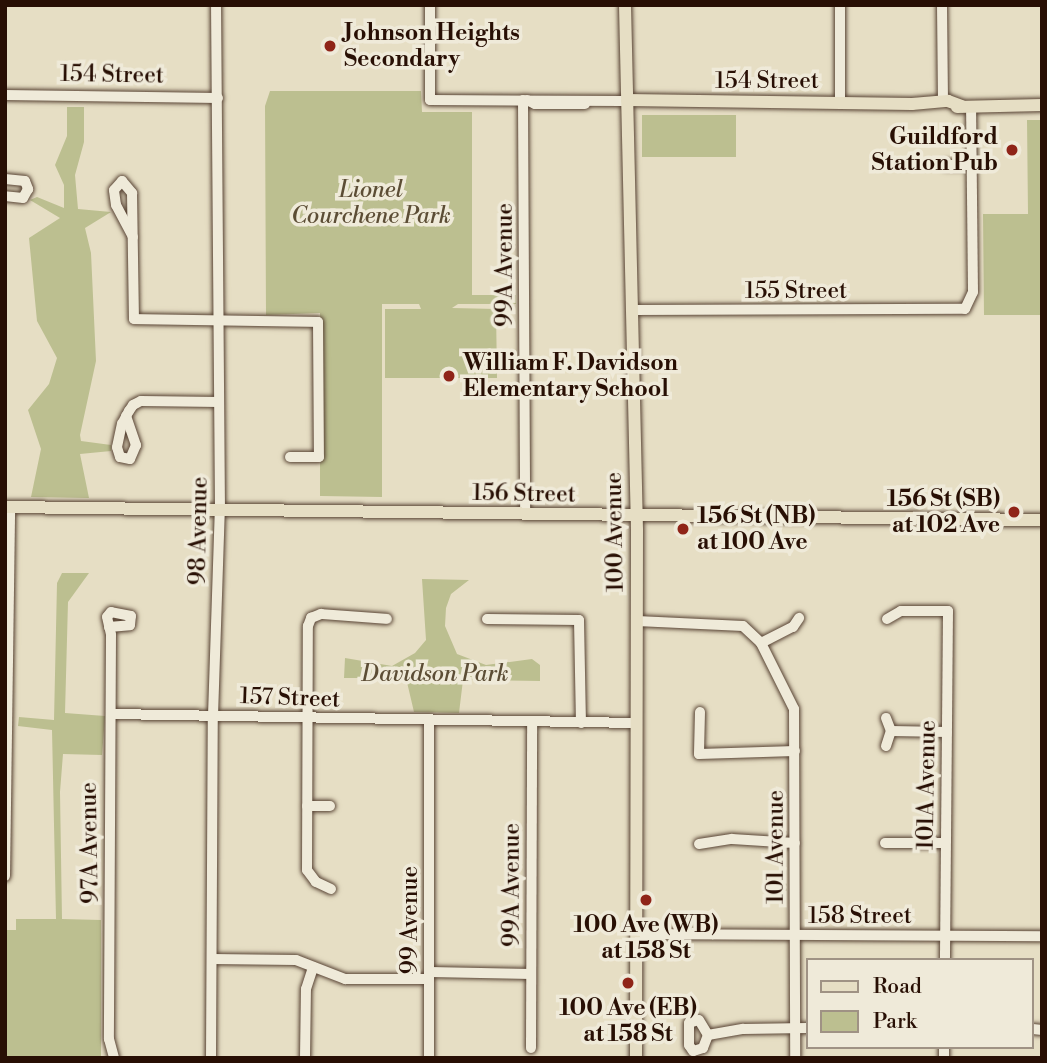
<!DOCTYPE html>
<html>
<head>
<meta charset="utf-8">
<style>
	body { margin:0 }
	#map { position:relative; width:1047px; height:1063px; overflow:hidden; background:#e6dec4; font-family:"Libre Bodoni",serif }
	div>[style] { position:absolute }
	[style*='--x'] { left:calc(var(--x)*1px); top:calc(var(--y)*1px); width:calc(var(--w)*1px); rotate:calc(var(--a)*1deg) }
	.green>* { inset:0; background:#bcbf90; transform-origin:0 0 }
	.roads { filter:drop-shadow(0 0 2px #584334) drop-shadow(0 0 2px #584334) }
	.minor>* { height:10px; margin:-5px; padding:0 5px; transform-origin:5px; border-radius:5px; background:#efead9 }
	.major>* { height:12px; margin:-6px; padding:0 6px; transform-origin:6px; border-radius:6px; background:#e6dec4 }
	.dots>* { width:19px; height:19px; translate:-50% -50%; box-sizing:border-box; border:4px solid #efead9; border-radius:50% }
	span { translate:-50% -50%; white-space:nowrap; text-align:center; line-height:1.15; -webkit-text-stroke:7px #efead9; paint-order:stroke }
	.poi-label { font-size:23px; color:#280f04; font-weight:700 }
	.left { translate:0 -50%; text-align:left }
	.right { translate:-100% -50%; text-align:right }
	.street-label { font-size:23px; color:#280f04 }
	.park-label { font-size:23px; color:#5c4d35; font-style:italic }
	.frame { position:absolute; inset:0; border:7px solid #280f04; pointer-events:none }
	.legend { position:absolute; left:806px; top:958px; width:228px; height:91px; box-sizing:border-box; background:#efead9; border:2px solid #9f9284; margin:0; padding:9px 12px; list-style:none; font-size:21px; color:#280f04 }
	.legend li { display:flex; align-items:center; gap:14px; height:35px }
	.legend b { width:35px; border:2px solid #9f9284 }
</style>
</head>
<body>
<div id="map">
	<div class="green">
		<div style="clip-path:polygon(270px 91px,421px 91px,422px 112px,472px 112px,472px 295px,516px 295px,516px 304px,458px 304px,452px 308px,496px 309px,497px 378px,385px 378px,385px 309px,421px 309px,419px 304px,382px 304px,382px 497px,320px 496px,320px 313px,266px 315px,265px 106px)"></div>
		<div style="clip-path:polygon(67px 107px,84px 107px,84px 142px,75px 175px,78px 209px,111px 212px,85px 228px,91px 253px,96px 361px,80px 435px,81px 441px,111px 445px,111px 451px,80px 454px,89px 498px,31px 497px,41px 449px,28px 410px,49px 384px,57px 358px,37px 321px,29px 238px,60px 218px,30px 200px,37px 197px,64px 208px,64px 185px,55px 165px,67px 136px)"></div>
		<div style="left:642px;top:115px;width:94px;height:42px"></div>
		<div style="clip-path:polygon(1027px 120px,1042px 120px,1042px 315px,984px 315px,983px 214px,1028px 214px)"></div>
		<div style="clip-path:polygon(62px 573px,89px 573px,68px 602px,65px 713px,105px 716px,102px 755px,63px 754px,60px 792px,62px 919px,101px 920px,101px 1058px,5px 1058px,5px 930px,16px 930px,16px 919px,56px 919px,52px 730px,18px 726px,19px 717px,54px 720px,57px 583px)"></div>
		<div style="clip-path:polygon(422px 579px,469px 580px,451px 594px,446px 608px,445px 626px,457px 654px,486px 665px,532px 659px,540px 665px,540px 681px,463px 680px,459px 713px,414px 712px,406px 678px,344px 678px,345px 658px,392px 666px,415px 653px,426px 640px)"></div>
	</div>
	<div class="roads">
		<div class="minor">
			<div style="--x:430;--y:5;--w:95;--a:90"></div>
			<div style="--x:430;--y:100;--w:192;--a:0.3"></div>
			<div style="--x:840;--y:5;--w:98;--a:90"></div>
			<div style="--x:942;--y:5;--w:96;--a:89.4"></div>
			<div style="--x:5;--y:95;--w:213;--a:0.8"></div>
			<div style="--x:523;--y:100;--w:415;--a:89.7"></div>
			<div style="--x:527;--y:100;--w:9;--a:27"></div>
			<div style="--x:535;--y:104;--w:50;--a:0"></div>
			<div style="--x:946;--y:165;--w:26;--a:0"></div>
			<div style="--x:5;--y:179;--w:20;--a:6"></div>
			<div style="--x:25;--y:181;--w:9;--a:69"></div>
			<div style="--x:28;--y:189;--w:10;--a:119"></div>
			<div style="--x:23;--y:198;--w:18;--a:-174"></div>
			<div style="--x:133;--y:237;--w:36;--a:-118"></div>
			<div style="--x:116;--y:205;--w:15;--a:-98"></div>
			<div style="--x:114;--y:190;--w:12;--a:-48"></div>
			<div style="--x:122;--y:181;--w:16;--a:50"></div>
			<div style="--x:132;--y:193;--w:126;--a:89.1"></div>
			<div style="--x:134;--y:319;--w:184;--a:0.9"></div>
			<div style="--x:318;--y:322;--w:135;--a:89.6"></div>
			<div style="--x:319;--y:457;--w:29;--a:180"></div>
			<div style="--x:633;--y:310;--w:332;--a:-0.2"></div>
			<div style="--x:965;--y:309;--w:19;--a:-65"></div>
			<div style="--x:973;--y:292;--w:186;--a:-90.6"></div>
			<div style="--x:126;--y:416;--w:31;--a:71"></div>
			<div style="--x:136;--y:445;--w:15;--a:113"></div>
			<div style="--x:130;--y:459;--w:10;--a:-169"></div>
			<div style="--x:120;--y:457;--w:10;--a:-107"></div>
			<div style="--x:117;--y:447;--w:24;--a:-78"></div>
			<div style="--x:122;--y:424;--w:15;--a:-62"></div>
			<div style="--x:129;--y:411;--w:7;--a:-56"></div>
			<div style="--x:133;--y:405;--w:9;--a:-27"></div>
			<div style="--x:141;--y:401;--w:78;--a:0.7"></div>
			<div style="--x:487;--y:619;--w:92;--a:0.6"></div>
			<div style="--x:579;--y:620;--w:103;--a:88.9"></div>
			<div style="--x:887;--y:619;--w:16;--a:-30"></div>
			<div style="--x:901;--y:611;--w:47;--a:0"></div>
			<div style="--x:948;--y:611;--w:349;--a:90.5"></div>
			<div style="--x:637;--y:621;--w:106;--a:2.7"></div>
			<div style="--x:743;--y:626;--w:25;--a:43"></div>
			<div style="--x:761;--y:643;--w:74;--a:63.4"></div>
			<div style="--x:794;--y:709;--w:349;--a:89.8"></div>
			<div style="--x:109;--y:627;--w:21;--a:-5"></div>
			<div style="--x:130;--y:625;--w:9;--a:-84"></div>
			<div style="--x:131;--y:616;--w:20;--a:-169"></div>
			<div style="--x:111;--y:612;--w:6;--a:129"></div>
			<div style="--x:107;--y:617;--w:18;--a:77"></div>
			<div style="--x:111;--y:635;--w:404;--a:90.3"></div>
			<div style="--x:109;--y:1039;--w:20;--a:75"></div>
			<div style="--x:761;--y:643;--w:36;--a:-27"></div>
			<div style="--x:793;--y:627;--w:11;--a:-56"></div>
			<div style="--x:700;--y:712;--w:42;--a:91.4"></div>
			<div style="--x:699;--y:754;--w:96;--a:-1.8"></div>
			<div style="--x:111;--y:714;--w:525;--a:0.98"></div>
			<div style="--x:891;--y:731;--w:56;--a:1"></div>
			<div style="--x:886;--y:746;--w:16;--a:-72"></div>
			<div style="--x:891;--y:731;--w:14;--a:-111"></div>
			<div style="--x:307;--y:806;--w:23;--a:0"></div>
			<div style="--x:885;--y:843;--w:60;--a:0"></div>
			<div style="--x:699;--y:844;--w:33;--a:-9"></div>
			<div style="--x:732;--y:839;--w:63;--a:3.6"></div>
			<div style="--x:5;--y:876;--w:369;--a:-89.2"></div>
			<div style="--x:331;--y:889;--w:17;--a:-155"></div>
			<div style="--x:316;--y:882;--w:15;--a:-127"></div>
			<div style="--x:307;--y:870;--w:244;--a:-89.8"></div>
			<div style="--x:308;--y:626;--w:9;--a:-69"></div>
			<div style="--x:311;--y:618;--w:11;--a:-22"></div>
			<div style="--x:321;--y:614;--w:66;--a:4.3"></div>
			<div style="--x:637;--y:934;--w:405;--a:0.3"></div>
			<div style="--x:212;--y:959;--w:84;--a:0.7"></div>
			<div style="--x:296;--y:960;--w:53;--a:21.2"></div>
			<div style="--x:345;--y:979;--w:84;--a:0"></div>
			<div style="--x:430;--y:972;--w:101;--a:1.1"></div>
			<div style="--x:1033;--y:1029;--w:9;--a:6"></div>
			<div style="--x:708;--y:1035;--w:14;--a:111"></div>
			<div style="--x:703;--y:1048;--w:10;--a:163"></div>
			<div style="--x:693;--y:1051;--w:7;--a:-124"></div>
			<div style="--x:689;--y:1045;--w:22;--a:-90"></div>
			<div style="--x:689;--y:1023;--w:10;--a:-17"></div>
			<div style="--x:699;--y:1020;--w:17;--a:59"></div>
			<div style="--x:708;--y:1035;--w:36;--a:-10"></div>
			<div style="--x:743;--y:1029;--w:64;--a:-0.9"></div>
			<div style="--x:531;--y:1048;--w:325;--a:-89.8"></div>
			<div style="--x:211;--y:1058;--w:342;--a:-89.7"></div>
			<div style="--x:213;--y:716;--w:206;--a:-88.1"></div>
			<div style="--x:220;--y:510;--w:505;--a:-90.45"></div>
			<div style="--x:305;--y:1058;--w:69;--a:-89.2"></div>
			<div style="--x:306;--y:989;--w:23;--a:-72"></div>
			<div style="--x:429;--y:1058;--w:338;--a:-90"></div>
			<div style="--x:944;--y:1058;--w:11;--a:-90"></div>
		</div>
		<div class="major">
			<div style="--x:625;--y:5;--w:525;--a:88.69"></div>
			<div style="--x:637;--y:530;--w:528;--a:90.11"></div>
			<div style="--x:627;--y:100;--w:285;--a:0.8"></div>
			<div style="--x:912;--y:104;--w:36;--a:-5"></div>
			<div style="--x:948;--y:101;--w:15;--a:20"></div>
			<div style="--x:957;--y:107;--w:85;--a:-1.3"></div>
			<div style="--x:5;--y:507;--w:1037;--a:0.72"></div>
		</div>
	</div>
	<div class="dots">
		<div style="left:330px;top:46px;background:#8f2418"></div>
		<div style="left:1012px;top:150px;background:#8f2418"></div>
		<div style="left:449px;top:376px;background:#8f2418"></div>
		<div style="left:1014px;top:512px;background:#8f2418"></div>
		<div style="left:683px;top:529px;background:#8f2418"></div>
		<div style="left:646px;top:900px;background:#8f2418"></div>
		<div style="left:628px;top:983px;background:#8f2418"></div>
	</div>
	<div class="poi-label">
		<span class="left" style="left:344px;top:46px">Johnson Heights<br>Secondary</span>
		<span class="right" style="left:998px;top:150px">Guildford<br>Station Pub</span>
		<span class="left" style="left:463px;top:376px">William F. Davidson<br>Elementary School</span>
		<span class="right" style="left:1000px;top:512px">156 St (SB)<br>at 102 Ave</span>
		<span class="left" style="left:697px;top:529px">156 St (NB)<br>at 100 Ave</span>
		<span style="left:646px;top:938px">100 Ave (WB)<br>at 158 St</span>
		<span style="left:628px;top:1021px">100 Ave (EB)<br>at 158 St</span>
	</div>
	<div class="street-label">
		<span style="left:112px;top:75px;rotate:1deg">154 Street</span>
		<span style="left:767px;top:81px">154 Street</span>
		<span style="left:505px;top:265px;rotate:-90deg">99A Avenue</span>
		<span style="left:796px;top:291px">155 Street</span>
		<span style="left:524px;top:494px;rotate:1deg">156 Street</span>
		<span style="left:199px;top:531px;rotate:-89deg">98 Avenue</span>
		<span style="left:615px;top:532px;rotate:-91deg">100 Avenue</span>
		<span style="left:290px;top:698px;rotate:2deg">157 Street</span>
		<span style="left:927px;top:785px;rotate:-89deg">101A Avenue</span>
		<span style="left:90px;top:843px;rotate:-91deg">97A Avenue</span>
		<span style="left:776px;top:847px;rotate:-90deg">101 Avenue</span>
		<span style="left:512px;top:885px;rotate:-90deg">99A Avenue</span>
		<span style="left:860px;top:916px">158 Street</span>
		<span style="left:410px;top:920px;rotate:-90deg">99 Avenue</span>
	</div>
	<div class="park-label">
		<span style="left:371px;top:203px">Lionel<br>Courchene Park</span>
		<span style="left:435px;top:674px">Davidson Park</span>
	</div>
	<div class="frame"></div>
	<ul class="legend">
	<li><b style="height:9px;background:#e6dec4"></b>Road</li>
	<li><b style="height:19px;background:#bcbf90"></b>Park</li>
	</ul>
</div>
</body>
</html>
